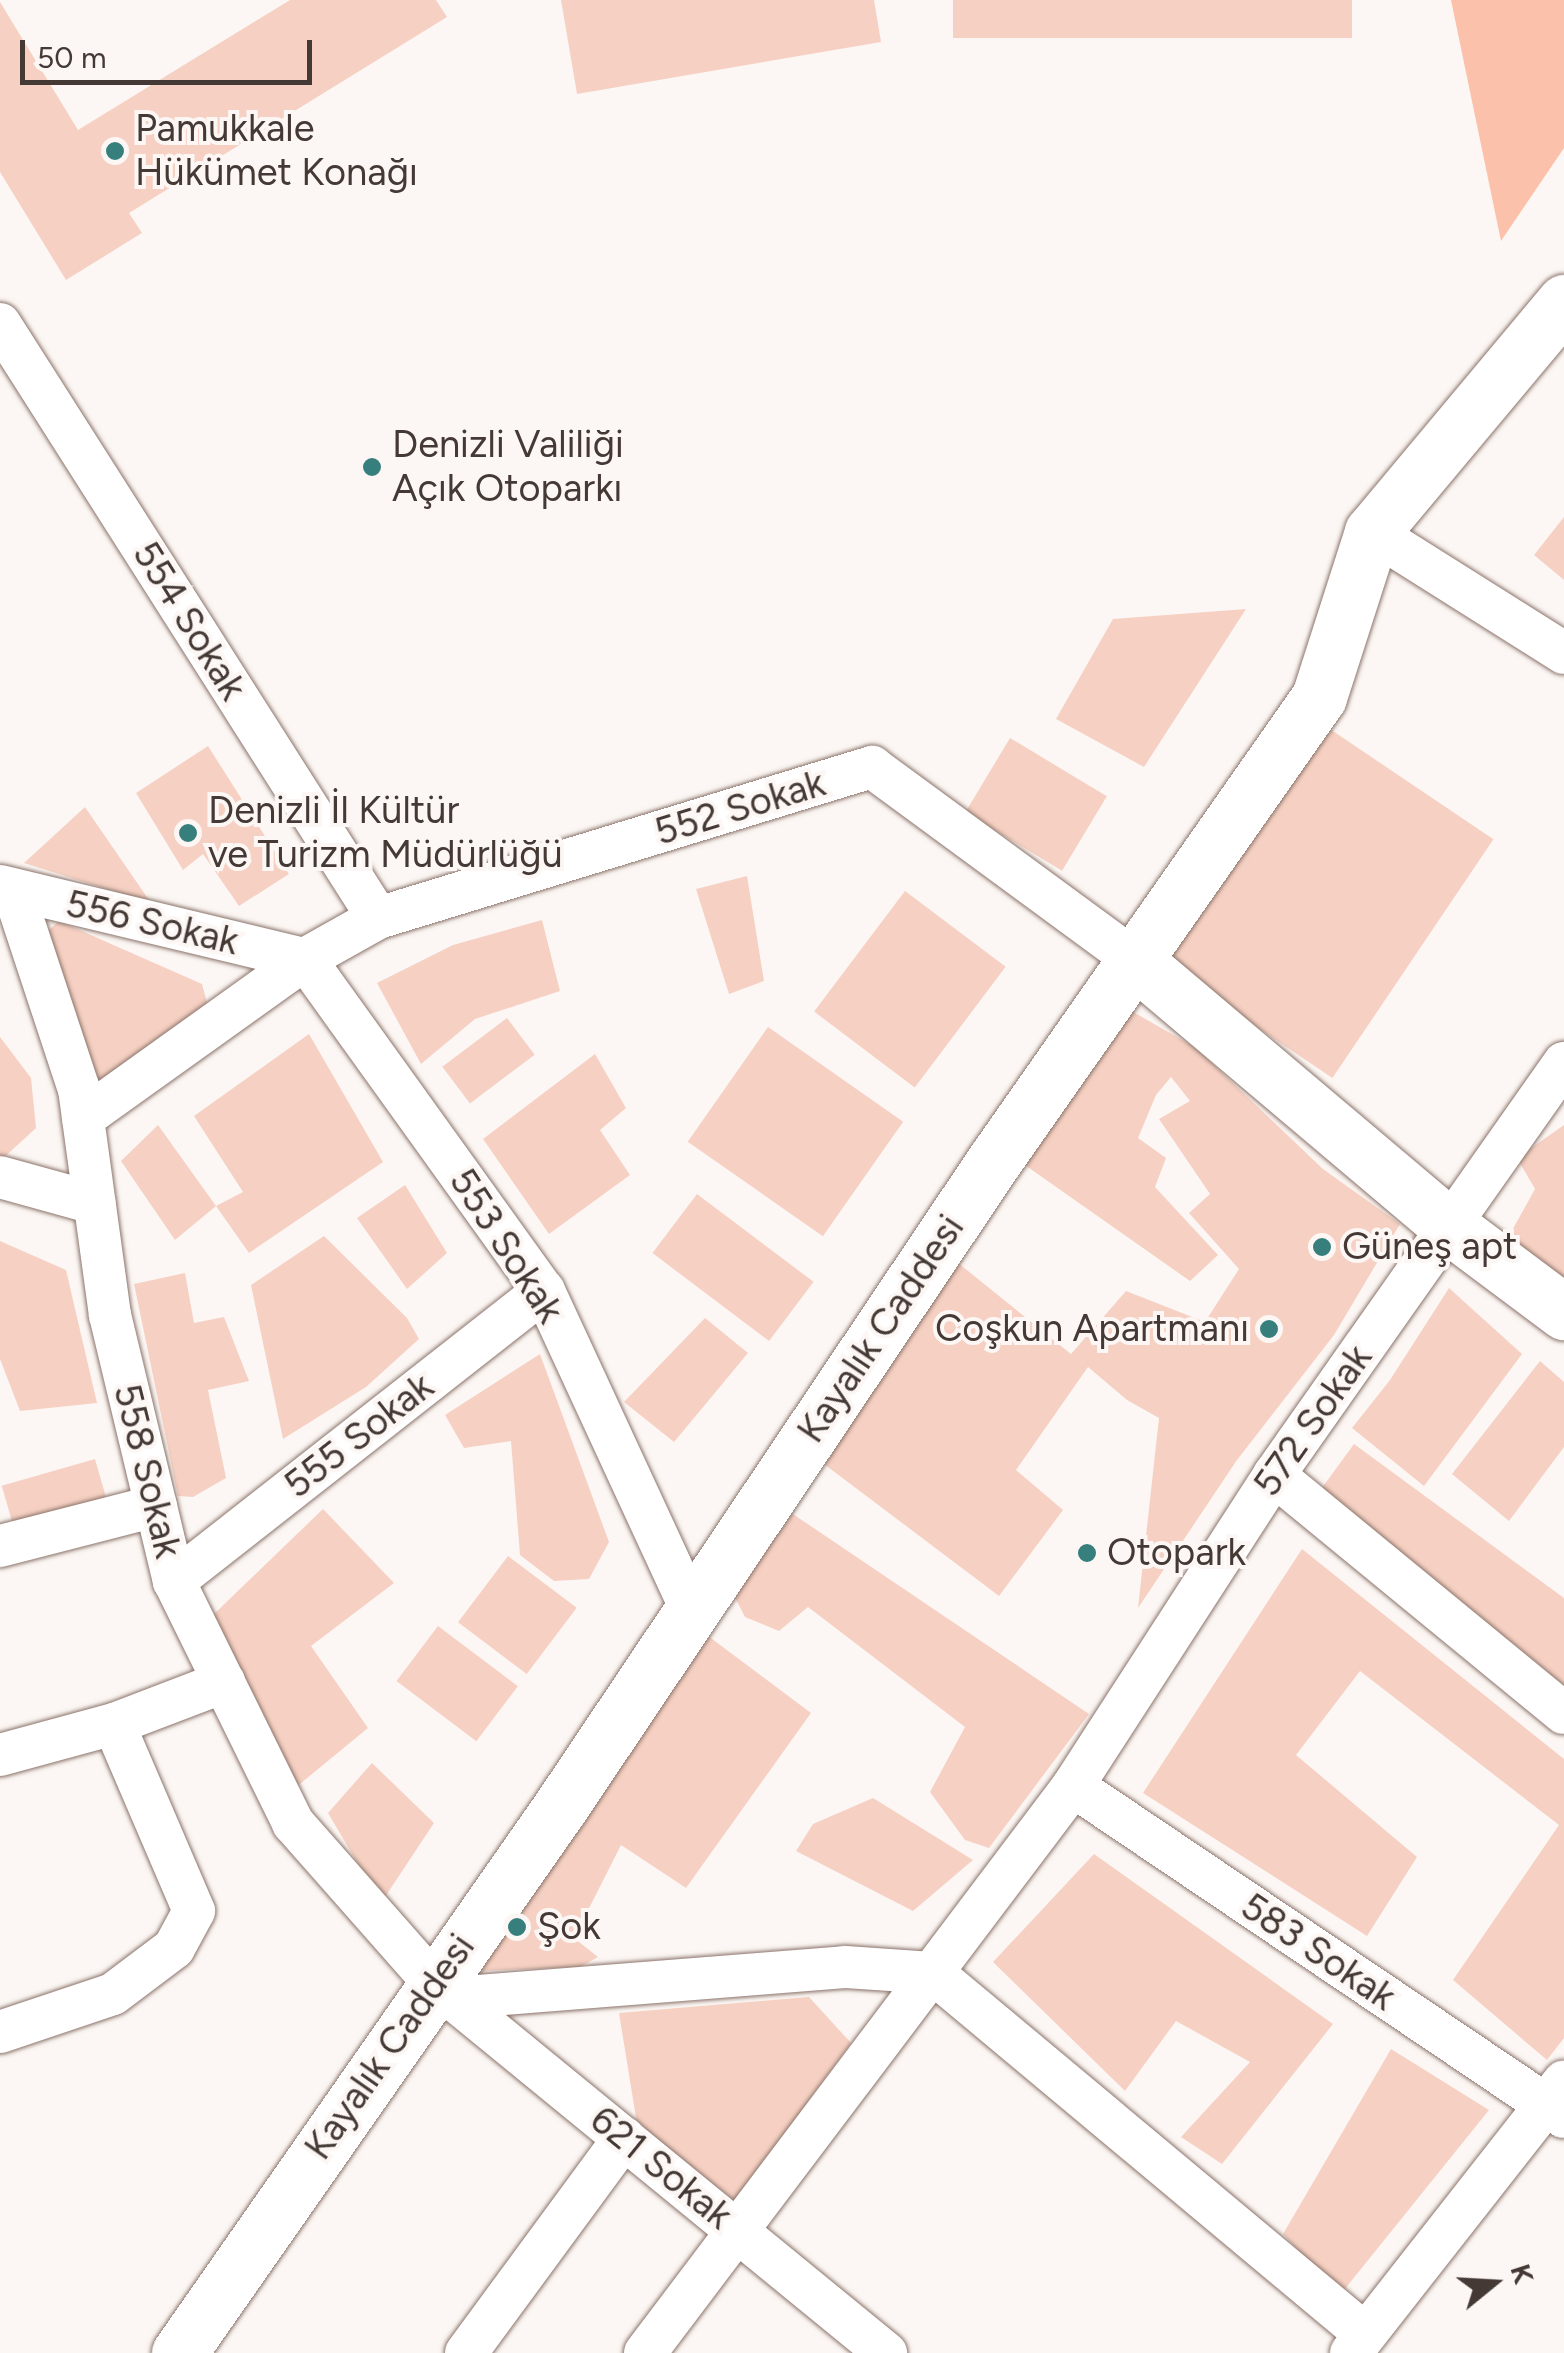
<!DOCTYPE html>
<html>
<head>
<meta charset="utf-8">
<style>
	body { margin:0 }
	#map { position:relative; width:1564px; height:2353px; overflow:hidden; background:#fcf7f4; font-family:Figtree,sans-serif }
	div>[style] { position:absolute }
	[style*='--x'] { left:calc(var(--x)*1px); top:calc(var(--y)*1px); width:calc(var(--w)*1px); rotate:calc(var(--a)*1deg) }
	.green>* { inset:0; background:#fcc1aa }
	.building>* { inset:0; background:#f6d1c3; transform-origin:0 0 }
	.roads { filter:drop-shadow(0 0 2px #8b736a) drop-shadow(0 0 2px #8b736a) }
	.minor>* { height:42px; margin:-21px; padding:0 21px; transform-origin:21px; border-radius:21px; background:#fff }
	.tertiary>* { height:55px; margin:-27.5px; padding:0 27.5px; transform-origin:27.5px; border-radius:27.5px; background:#fff }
	.dots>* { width:28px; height:28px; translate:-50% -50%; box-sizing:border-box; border:5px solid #fcf7f4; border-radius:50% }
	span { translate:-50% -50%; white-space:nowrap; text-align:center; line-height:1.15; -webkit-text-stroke:8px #fcf7f4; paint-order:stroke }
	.poi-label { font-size:38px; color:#443935 }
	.left { translate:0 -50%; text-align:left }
	.right { translate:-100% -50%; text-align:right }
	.street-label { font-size:38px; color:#443935 }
	.north { position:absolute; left:1444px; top:2233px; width:100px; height:100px; -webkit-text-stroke:8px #fcf7f4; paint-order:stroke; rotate:72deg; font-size:28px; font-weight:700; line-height:40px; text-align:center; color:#443935 }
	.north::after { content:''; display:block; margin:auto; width:35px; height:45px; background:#443935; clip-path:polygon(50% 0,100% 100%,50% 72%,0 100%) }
	.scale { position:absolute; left:20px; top:40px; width:292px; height:45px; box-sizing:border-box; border:5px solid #443935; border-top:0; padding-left:12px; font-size:30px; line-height:35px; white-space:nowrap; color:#443935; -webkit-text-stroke:8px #fcf7f4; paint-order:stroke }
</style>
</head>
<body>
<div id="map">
	<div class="green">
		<div style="clip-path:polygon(1451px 0,1564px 0,1564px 148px,1501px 241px)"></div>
	</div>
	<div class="building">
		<div style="clip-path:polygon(290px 0,436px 0,447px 17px,129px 213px,142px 233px,66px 280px,0 172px,0 2px,78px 130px)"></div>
		<div style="clip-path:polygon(561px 0,874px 0,881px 42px,577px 94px)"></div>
		<div style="left:953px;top:0;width:399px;height:38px"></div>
		<div style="clip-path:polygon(1564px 517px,1564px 580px,1534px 555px)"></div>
		<div style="clip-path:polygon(1246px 609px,1144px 767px,1056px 719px,1113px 619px)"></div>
		<div style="left:1321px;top:723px;width:208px;height:288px;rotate:34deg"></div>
		<div style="left:1010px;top:738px;width:113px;height:87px;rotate:31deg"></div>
		<div style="clip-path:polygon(208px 746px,289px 874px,239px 906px,203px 854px,183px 870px,136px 793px)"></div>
		<div style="clip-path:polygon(85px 807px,151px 903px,24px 863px)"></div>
		<div style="clip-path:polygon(747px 876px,764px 981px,729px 994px,696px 889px)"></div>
		<div style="left:905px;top:891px;width:126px;height:151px;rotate:37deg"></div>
		<div style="clip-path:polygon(542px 920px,560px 991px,475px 1019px,421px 1064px,377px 983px,453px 945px)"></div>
		<div style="clip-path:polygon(59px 921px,202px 984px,209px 1010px,92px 1100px,40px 938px)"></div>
		<div style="clip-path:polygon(1116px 1002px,1196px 1048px,1323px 1169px,1400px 1224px,1334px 1335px,1237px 1460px,1138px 1608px,1159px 1418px,1127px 1400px,1088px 1367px,1016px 1470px,1063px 1510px,999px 1596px,808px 1452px,947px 1254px,1071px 1354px,1126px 1291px,1205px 1322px,1239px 1269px,1189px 1213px,1210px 1194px,1159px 1119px,1190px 1101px,1171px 1077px,1156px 1095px,1138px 1138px,1166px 1158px,1155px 1187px,1218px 1255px,1190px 1281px,1012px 1156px)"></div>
		<div style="left:507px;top:1018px;width:46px;height:81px;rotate:53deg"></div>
		<div style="left:768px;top:1027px;width:165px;height:140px;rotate:35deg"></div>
		<div style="clip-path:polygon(309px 1034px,383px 1162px,249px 1253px,216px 1206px,243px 1192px,194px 1116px)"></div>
		<div style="clip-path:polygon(0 1037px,31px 1078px,36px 1128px,0 1161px)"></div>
		<div style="clip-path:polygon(595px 1054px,626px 1108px,600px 1130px,630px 1175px,549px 1234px,483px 1139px)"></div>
		<div style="clip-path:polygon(158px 1125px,216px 1206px,175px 1240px,121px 1161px)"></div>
		<div style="clip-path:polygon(1564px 1125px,1564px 1283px,1509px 1236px,1535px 1189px,1517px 1158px)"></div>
		<div style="clip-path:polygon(405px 1185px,447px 1253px,407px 1289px,357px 1218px)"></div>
		<div style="left:697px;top:1194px;width:146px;height:74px;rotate:37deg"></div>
		<div style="clip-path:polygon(324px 1236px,407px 1318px,419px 1339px,366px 1387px,283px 1439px,251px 1285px)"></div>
		<div style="clip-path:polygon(0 1241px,66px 1270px,97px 1403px,20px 1411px,0 1359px)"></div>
		<div style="clip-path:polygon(185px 1273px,194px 1323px,224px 1317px,249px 1381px,208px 1390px,226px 1478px,193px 1497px,178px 1496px,134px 1284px)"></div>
		<div style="clip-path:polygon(1449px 1288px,1522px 1354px,1424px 1486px,1352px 1428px,1390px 1380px)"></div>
		<div style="clip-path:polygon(705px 1318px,748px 1353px,674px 1442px,624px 1402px)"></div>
		<div style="clip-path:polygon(540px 1354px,609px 1542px,589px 1579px,554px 1581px,520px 1555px,511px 1441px,464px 1448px,445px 1415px)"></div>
		<div style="clip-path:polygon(1540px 1361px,1564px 1382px,1564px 1447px,1509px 1521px,1452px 1474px)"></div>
		<div style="clip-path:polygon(1354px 1444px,1564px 1598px,1564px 1700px,1319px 1492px)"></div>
		<div style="left:95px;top:1459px;width:48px;height:97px;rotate:74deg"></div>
		<div style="clip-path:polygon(784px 1508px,1089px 1714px,989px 1848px,965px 1840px,930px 1792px,965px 1727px,808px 1607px,779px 1631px,745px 1617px,729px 1586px)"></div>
		<div style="clip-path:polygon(323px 1509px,394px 1583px,311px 1646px,368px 1728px,295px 1788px,213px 1615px)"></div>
		<div style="clip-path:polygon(1302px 1549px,1564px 1759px,1564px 2038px,1547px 2060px,1453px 1980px,1559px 1825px,1360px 1671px,1296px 1755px,1417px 1857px,1367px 1936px,1143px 1793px)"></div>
		<div style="left:508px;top:1556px;width:86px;height:83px;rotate:37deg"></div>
		<div style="left:438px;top:1626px;width:100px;height:69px;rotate:37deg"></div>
		<div style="clip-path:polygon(696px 1627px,811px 1713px,686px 1888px,621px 1845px,574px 1938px,598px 1957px,580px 1967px,477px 1971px)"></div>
		<div style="clip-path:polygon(372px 1763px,434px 1823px,381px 1903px,328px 1813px)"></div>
		<div style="clip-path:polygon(873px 1798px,973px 1860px,913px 1911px,796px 1851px,813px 1824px)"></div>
		<div style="clip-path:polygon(1094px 1854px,1333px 2024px,1222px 2164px,1181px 2137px,1250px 2062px,1176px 2021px,1125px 2091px,993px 1962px)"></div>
		<div style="clip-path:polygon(809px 1997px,851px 2043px,735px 2201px,637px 2124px,619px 2013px)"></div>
		<div style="clip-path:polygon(1391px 2049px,1489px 2110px,1340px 2295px,1283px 2234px)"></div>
	</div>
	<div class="roads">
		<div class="minor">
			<div style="--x:0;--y:324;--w:704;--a:57.53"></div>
			<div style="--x:1372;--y:532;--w:227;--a:32.2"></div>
			<div style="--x:0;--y:886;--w:314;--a:13.5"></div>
			<div style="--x:13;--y:890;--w:210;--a:71.7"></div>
			<div style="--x:79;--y:1089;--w:228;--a:82.2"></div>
			<div style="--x:110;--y:1315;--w:274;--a:76.5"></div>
			<div style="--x:174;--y:1581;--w:270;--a:63.8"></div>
			<div style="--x:293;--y:1823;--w:215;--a:48.6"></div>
			<div style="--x:435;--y:1984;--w:583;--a:39.29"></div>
			<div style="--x:305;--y:959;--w:409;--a:54.3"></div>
			<div style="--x:544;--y:1291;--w:353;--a:65.2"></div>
			<div style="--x:83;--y:1118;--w:273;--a:-35.6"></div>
			<div style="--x:305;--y:959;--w:84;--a:-29.3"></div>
			<div style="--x:378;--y:918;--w:517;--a:-17"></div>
			<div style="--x:872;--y:767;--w:324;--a:36.3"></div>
			<div style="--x:0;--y:1177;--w:98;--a:15.5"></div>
			<div style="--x:1274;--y:1475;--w:375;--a:39.4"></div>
			<div style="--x:0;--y:1546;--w:161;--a:-14.4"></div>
			<div style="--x:174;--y:1581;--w:470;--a:-38.1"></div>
			<div style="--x:0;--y:1755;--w:118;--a:-15.2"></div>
			<div style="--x:114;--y:1724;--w:118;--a:-20.9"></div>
			<div style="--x:1073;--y:1786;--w:592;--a:33.99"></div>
			<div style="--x:453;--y:1998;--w:393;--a:-4.5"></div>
			<div style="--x:845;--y:1967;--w:88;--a:3.9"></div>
			<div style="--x:933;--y:1973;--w:563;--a:39.88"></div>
			<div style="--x:0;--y:2032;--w:119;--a:-18.6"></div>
			<div style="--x:113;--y:1994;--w:76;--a:-37"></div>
			<div style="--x:174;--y:1948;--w:42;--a:-61.6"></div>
			<div style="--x:194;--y:1911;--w:203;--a:-113.2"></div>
			<div style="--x:466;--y:2353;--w:267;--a:-53.7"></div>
			<div style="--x:645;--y:2353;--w:710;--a:-52.95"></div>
			<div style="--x:1073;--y:1786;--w:370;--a:-57.1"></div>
			<div style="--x:1274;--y:1475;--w:504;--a:-54.86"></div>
			<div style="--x:1351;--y:2353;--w:345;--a:-51.9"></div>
		</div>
		<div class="tertiary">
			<div style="--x:1133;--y:959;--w:414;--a:40.2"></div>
			<div style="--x:1449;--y:1226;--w:144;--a:36.8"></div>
			<div style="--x:179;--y:2353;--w:667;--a:-55.07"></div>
			<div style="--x:561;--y:1806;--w:777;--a:-56.13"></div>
			<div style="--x:994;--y:1161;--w:566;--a:-54.99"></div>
			<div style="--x:1319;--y:697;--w:173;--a:-72.2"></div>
			<div style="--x:1372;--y:532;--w:300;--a:-50.1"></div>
		</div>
	</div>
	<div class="dots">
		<div style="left:115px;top:151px;background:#377f7d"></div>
		<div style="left:372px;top:467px;background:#377f7d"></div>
		<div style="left:188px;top:833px;background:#377f7d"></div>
		<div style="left:1322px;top:1247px;background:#377f7d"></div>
		<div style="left:1269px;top:1329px;background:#377f7d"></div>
		<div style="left:1087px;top:1553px;background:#377f7d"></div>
		<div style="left:517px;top:1927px;background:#377f7d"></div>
	</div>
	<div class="poi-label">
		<span class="left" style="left:135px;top:151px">Pamukkale<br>Hükümet Konağı</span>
		<span class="left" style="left:392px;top:467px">Denizli Valiliği<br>Açık Otoparkı</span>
		<span class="left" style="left:208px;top:833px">Denizli İl Kültür<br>ve Turizm Müdürlüğü</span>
		<span class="left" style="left:1342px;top:1247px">Güneş apt</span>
		<span class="right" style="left:1249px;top:1329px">Coşkun Apartmanı</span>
		<span class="left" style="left:1107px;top:1553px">Otopark</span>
		<span class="left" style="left:537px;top:1927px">Şok</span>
	</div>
	<div class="street-label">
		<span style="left:189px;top:621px;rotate:58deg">554 Sokak</span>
		<span style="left:740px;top:808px;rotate:-17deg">552 Sokak</span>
		<span style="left:152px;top:923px;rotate:13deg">556 Sokak</span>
		<span style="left:506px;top:1246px;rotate:57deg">553 Sokak</span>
		<span style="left:881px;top:1329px;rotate:-56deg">Kayalık Caddesi</span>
		<span style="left:1313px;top:1421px;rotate:-55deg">572 Sokak</span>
		<span style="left:359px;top:1436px;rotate:-38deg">555 Sokak</span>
		<span style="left:147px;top:1471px;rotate:76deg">558 Sokak</span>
		<span style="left:1318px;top:1952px;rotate:34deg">583 Sokak</span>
		<span style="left:390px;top:2047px;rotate:-55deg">Kayalık Caddesi</span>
		<span style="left:661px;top:2168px;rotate:39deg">621 Sokak</span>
	</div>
	<div class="north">K</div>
	<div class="scale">50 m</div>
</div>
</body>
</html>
